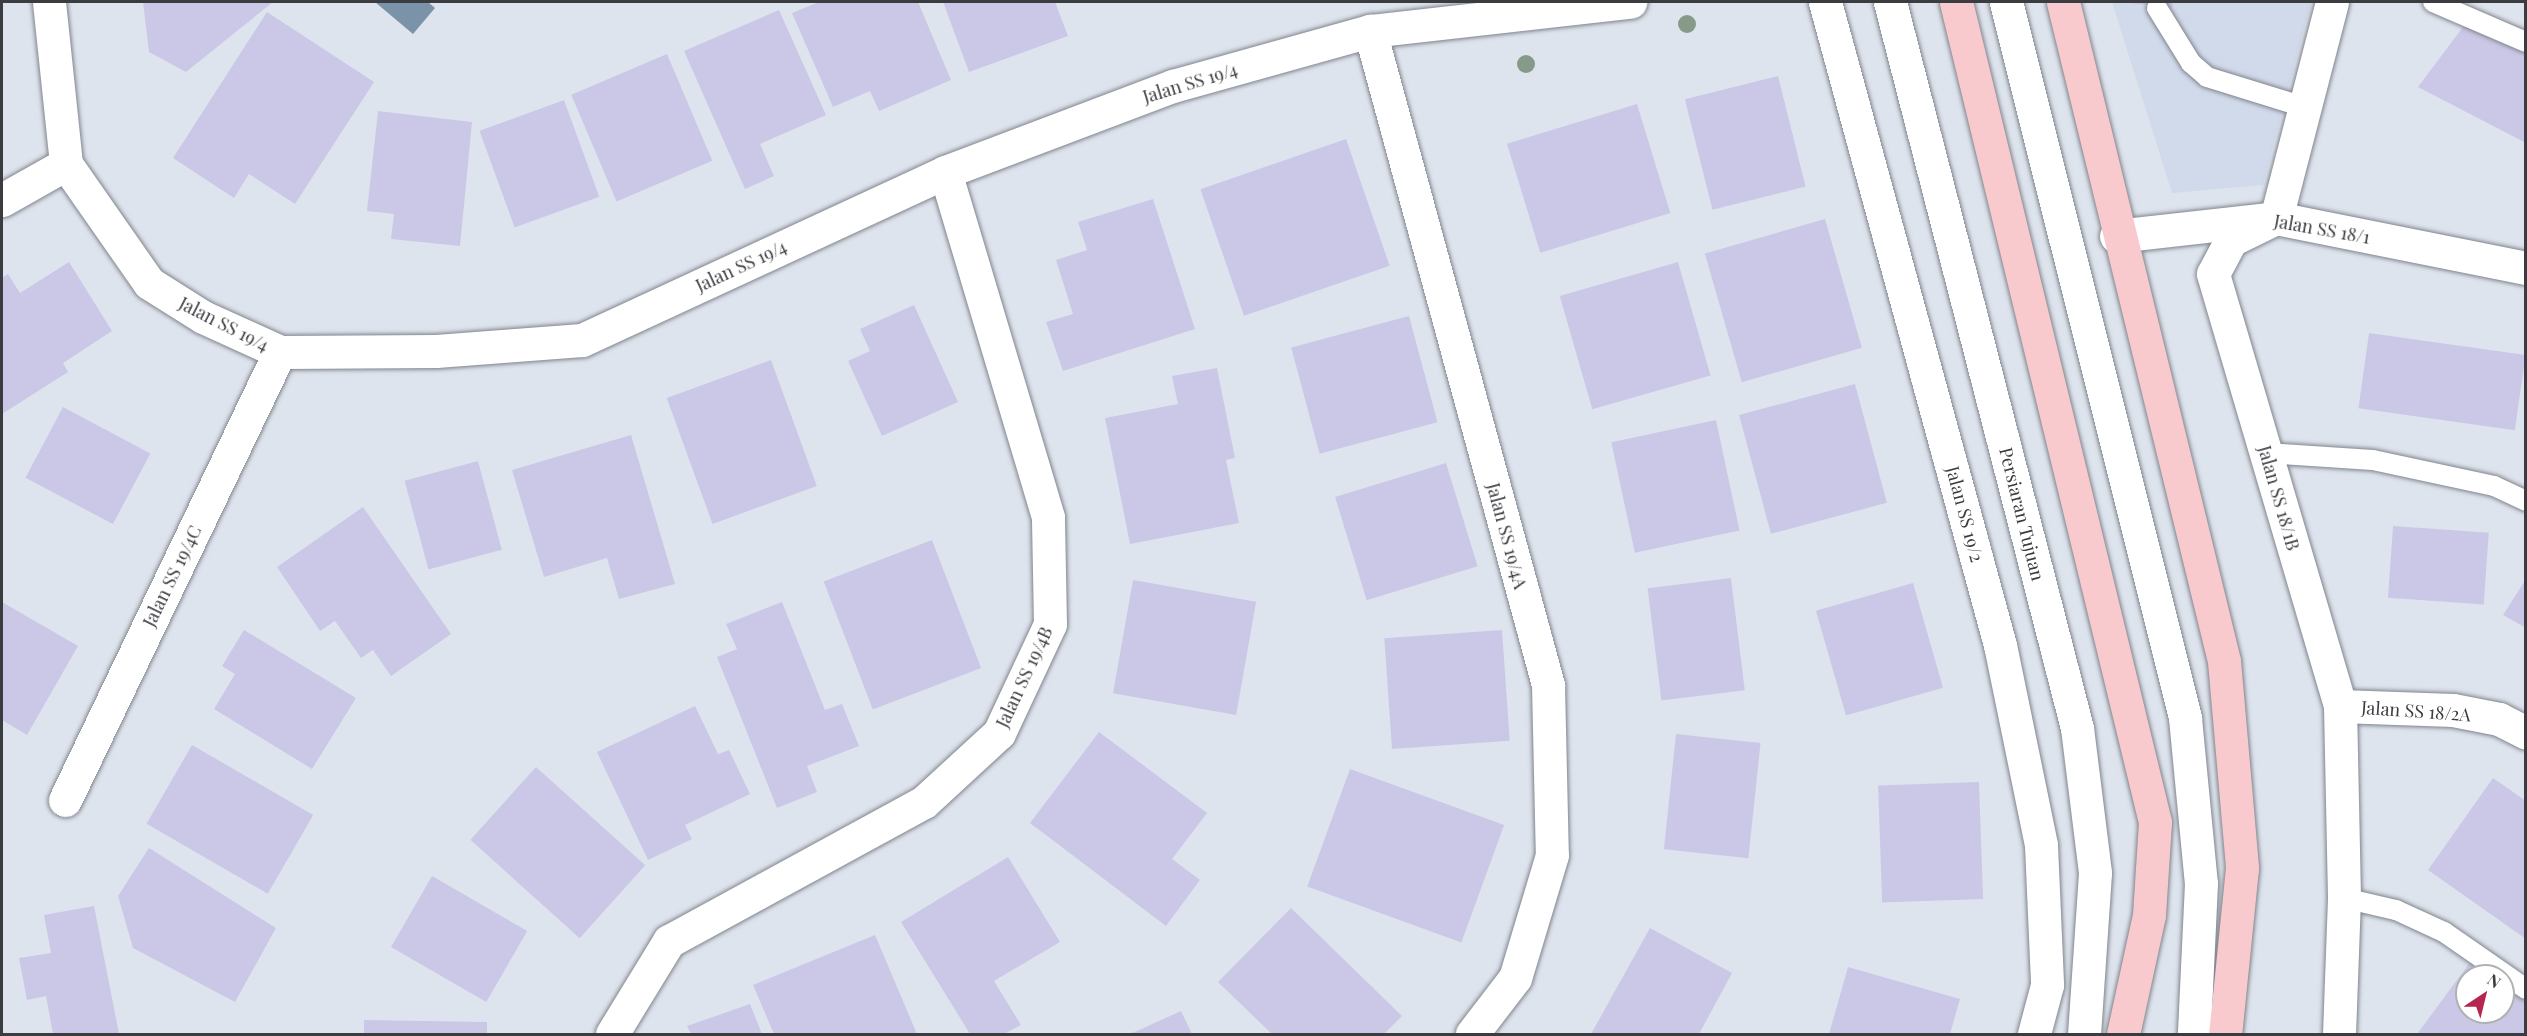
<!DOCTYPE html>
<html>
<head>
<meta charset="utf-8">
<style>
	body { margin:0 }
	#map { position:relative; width:2527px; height:1036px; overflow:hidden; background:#dee4ed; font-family:"Playfair Display",serif }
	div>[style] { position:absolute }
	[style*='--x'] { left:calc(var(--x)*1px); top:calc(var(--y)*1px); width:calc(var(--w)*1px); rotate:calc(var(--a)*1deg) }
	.built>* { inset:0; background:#d1daea }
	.water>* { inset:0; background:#7a93a8 }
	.building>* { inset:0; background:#cbc8e7; transform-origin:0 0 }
	.roads { filter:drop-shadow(0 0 2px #80858e) drop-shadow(0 0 2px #80858e) }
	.service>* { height:20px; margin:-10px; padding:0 10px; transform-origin:10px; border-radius:10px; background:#fff }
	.minor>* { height:33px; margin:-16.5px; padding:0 16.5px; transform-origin:16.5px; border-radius:16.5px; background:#fff }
	.secondary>* { height:33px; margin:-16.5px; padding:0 16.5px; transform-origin:16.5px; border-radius:16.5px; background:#fff }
	.motorway>* { height:33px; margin:-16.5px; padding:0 16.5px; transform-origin:16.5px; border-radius:16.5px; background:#f8cacd }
	.trees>* { width:18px; height:18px; margin:-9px; border-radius:50%; background:#859a89 }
	span { translate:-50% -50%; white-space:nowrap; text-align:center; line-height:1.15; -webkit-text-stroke:6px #fff; paint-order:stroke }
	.street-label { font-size:18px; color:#3a3c40 }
	.frame { position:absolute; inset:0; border:3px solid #3a3c40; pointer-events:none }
	.north { position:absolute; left:2455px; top:964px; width:60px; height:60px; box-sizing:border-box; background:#fff; border:2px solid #b0b1b3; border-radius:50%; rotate:35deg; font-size:16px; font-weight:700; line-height:24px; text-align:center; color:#3a3c40 }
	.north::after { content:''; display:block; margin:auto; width:21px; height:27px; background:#b62651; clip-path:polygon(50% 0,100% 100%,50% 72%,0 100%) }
</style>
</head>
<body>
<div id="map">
	<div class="built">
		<div style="clip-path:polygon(2112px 2px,2311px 2px,2263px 185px,2172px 193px)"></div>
	</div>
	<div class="water">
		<div style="clip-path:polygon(375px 2px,428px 2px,435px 8px,413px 34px)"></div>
	</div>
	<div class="building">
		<div style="clip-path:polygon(143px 2px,273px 2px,186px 72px,149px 52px)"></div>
		<div style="clip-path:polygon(819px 2px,918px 2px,951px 80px,879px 111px,870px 91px,833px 107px,792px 13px)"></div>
		<div style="clip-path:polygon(943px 2px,1055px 2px,1068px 36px,969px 72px)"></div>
		<div style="clip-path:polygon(2120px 2px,2173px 2px,2172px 8px)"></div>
		<div style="clip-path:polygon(779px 10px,826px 115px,760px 144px,774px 176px,745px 189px,684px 51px)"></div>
		<div style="clip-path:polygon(267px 12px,374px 82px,295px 204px,249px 174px,234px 198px,173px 158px)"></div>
		<div style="clip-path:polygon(2466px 23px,2526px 51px,2526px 143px,2418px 87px)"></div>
		<div style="left:667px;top:54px;width:116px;height:104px;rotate:67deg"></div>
		<div style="left:1778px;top:76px;width:114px;height:96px;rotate:76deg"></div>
		<div style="left:564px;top:100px;width:103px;height:90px;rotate:70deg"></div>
		<div style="left:1637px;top:104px;width:114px;height:136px;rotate:73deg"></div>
		<div style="clip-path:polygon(378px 111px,472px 122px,460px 246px,391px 239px,394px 214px,367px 211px)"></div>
		<div style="left:1346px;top:139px;width:134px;height:154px;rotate:71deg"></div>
		<div style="clip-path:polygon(1153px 199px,1195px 329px,1063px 371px,1046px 322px,1073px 314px,1056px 260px,1087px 250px,1078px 222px)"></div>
		<div style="left:1825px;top:219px;width:134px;height:125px;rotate:74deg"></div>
		<div style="clip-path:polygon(69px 262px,112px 331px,63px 363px,68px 372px,2px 414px,2px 278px,8px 274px,20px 293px)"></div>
		<div style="left:1678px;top:262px;width:118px;height:123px;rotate:74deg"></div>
		<div style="clip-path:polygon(914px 305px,958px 402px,882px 436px,848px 361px,870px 351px,860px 329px)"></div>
		<div style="left:1409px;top:316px;width:110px;height:122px;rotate:75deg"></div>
		<div style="left:2369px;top:333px;width:158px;height:76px;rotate:8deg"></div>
		<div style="left:771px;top:360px;width:134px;height:111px;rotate:70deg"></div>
		<div style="clip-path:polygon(1217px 368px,1235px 458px,1226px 460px,1239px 523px,1130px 544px,1105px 418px,1178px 404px,1172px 376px)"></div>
		<div style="left:1855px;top:384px;width:123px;height:120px;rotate:75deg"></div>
		<div style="left:63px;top:407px;width:99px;height:80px;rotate:28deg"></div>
		<div style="left:1716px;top:420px;width:113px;height:107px;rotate:78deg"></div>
		<div style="clip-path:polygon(631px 435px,675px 584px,619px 599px,607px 558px,544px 577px,512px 470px)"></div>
		<div style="left:478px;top:461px;width:92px;height:76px;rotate:75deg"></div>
		<div style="left:1446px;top:463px;width:108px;height:116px;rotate:73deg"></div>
		<div style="clip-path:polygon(363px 507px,451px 634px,391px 676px,373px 650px,361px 658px,335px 621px,320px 631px,277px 567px)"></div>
		<div style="left:2393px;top:526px;width:96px;height:72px;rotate:4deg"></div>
		<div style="left:932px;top:540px;width:137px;height:116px;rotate:69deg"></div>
		<div style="left:1731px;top:578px;width:113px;height:84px;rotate:83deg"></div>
		<div style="clip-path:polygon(2526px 579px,2526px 628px,2503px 615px)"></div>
		<div style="left:1133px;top:580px;width:125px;height:115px;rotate:10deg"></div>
		<div style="left:1913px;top:583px;width:109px;height:101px;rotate:74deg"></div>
		<div style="clip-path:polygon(2px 602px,78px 646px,27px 735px,2px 720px)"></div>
		<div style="clip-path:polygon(782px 602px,825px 710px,842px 704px,859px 746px,807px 766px,817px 792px,777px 808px,717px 657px,737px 649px,726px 624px)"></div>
		<div style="clip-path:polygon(244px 630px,356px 698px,312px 769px,214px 709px,235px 674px,222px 666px)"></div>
		<div style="left:1502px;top:630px;width:111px;height:118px;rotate:86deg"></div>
		<div style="clip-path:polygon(695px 706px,718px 754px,729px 750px,750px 794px,685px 825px,692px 839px,648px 860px,597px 752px)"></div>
		<div style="clip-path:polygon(1099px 732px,1207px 813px,1172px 859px,1200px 880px,1166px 926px,1030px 823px)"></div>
		<div style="left:1676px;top:734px;width:85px;height:116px;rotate:6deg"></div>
		<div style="left:192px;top:745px;width:140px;height:91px;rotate:30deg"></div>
		<div style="left:536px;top:767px;width:147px;height:98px;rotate:42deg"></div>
		<div style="left:1350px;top:769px;width:164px;height:125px;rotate:20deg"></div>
		<div style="clip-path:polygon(2493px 778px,2526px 801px,2526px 939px,2428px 870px)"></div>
		<div style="left:1979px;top:782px;width:117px;height:101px;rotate:88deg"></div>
		<div style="clip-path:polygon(149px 848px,276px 928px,235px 1002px,133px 948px,118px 896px)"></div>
		<div style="clip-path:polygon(1008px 857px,1060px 942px,994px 981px,1021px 1025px,1004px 1034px,970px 1034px,901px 922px)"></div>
		<div style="left:432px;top:876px;width:110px;height:82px;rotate:30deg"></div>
		<div style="clip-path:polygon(94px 906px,119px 1034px,53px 1034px,46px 996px,27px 1000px,19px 958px,51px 953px,44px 915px)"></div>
		<div style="clip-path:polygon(1291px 908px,1402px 1016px,1384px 1034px,1272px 1034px,1218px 982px)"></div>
		<div style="clip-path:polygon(1650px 928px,1732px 973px,1705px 1023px,1699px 1034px,1591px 1034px)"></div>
		<div style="clip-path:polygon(875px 935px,917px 1034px,774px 1034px,753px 985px)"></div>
		<div style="clip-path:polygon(2471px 961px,2492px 976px,2467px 976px,2467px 1012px,2503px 1012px,2503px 984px,2526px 1000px,2526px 1034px,2417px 1034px)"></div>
		<div style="clip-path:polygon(1848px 967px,1960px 999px,1950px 1034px,1829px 1034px)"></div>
		<div style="clip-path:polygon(750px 1004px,762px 1034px,691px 1034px,687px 1026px)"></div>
		<div style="clip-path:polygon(1181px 1011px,1192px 1034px,1128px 1034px,1137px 1031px)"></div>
		<div style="clip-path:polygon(364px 1020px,487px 1022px,487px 1034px,364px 1034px)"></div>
	</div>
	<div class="roads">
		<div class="service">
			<div style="--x:2433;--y:2;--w:101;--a:23.3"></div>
			<div style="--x:2157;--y:8;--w:65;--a:58.3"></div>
			<div style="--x:2191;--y:63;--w:21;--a:41"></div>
			<div style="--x:2207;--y:77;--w:102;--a:17.2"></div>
			<div style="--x:2266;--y:453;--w:107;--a:3.7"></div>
			<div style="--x:2373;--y:460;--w:124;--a:12.1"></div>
			<div style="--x:2494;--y:486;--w:35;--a:25"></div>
			<div style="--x:2344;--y:898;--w:53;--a:13"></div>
			<div style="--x:2396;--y:910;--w:53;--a:24.6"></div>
			<div style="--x:2444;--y:932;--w:100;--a:34.8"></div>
		</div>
		<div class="minor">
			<div style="--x:49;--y:2;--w:163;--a:84"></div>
			<div style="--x:66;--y:164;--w:145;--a:55.1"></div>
			<div style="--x:149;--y:283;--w:64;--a:32.2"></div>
			<div style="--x:203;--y:317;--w:85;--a:24.4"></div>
			<div style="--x:280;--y:352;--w:156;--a:-0.4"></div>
			<div style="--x:436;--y:351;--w:146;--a:-4.3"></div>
			<div style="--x:582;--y:340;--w:400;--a:-24.8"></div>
			<div style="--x:945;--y:172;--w:244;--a:-20.7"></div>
			<div style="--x:1173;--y:86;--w:205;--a:-15.6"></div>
			<div style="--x:1370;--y:31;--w:262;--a:-6.4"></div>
			<div style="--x:1825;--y:2;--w:666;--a:74.78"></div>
			<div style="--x:2000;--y:645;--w:204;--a:78.4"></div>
			<div style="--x:2041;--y:845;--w:140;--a:87.5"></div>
			<div style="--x:2047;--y:985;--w:51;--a:104.9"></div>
			<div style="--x:2332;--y:2;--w:223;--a:104.5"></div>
			<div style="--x:2276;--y:218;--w:50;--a:153.9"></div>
			<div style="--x:2231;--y:240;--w:38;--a:118"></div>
			<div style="--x:2213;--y:274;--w:450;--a:73.6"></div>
			<div style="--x:2340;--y:706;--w:192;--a:88.8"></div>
			<div style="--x:2344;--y:898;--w:136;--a:92.1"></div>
			<div style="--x:1370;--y:31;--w:678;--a:74.77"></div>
			<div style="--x:1548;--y:685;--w:170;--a:88.7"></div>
			<div style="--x:1552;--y:855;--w:128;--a:106.7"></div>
			<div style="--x:1515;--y:978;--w:71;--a:127.5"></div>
			<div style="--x:2;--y:200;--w:73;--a:-29.4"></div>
			<div style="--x:2116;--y:236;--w:161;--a:-6.4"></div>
			<div style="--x:2276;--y:218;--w:255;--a:11.3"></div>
			<div style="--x:2340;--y:706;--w:113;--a:2"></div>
			<div style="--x:2453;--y:710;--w:47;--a:11.1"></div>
			<div style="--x:2499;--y:719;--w:30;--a:27"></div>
			<div style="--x:65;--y:800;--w:497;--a:-64.4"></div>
			<div style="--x:612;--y:1034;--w:109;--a:-58.5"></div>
			<div style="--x:669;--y:941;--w:290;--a:-28.6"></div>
			<div style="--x:924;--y:802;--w:102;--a:-42.6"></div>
			<div style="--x:999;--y:733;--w:120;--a:-64.9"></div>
			<div style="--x:1050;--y:624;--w:107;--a:-91.1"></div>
			<div style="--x:1048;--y:517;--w:360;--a:-106.6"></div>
		</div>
		<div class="secondary">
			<div style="--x:1890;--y:2;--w:750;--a:75.56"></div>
			<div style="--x:2077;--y:728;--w:146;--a:82.9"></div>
			<div style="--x:2095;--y:873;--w:161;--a:93.9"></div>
			<div style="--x:2006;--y:2;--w:738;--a:75.96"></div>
			<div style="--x:2185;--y:718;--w:166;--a:84.5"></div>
			<div style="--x:2201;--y:883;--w:151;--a:92.7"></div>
		</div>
		<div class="motorway">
			<div style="--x:1956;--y:2;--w:844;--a:76.36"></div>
			<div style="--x:2155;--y:822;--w:93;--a:93.7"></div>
			<div style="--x:2149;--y:915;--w:122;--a:102.3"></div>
			<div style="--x:2063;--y:2;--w:678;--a:76.27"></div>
			<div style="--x:2224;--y:661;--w:208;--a:85"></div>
			<div style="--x:2242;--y:868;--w:167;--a:95.8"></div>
		</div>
	</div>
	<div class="trees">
		<div style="left:1687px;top:24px"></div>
		<div style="left:1526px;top:64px"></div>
	</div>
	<div class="street-label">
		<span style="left:1190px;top:83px;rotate:-17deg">Jalan SS 19/4</span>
		<span style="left:2322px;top:229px;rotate:10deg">Jalan SS 18/1</span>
		<span style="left:741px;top:266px;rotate:-25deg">Jalan SS 19/4</span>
		<span style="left:224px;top:324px;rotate:27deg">Jalan SS 19/4</span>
		<span style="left:2279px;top:498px;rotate:74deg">Jalan SS 18/1B</span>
		<span style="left:1965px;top:514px;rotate:75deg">Jalan SS 19/2</span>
		<span style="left:2022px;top:514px;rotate:76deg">Persiaran Tujuan</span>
		<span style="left:1507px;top:536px;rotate:75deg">Jalan SS 19/4A</span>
		<span style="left:172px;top:576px;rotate:-64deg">Jalan SS 19/4C</span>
		<span style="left:1024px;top:677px;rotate:-65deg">Jalan SS 19/4B</span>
		<span style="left:2416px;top:711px;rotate:4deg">Jalan SS 18/2A</span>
	</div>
	<div class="frame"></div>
	<div class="north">N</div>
</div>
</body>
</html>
